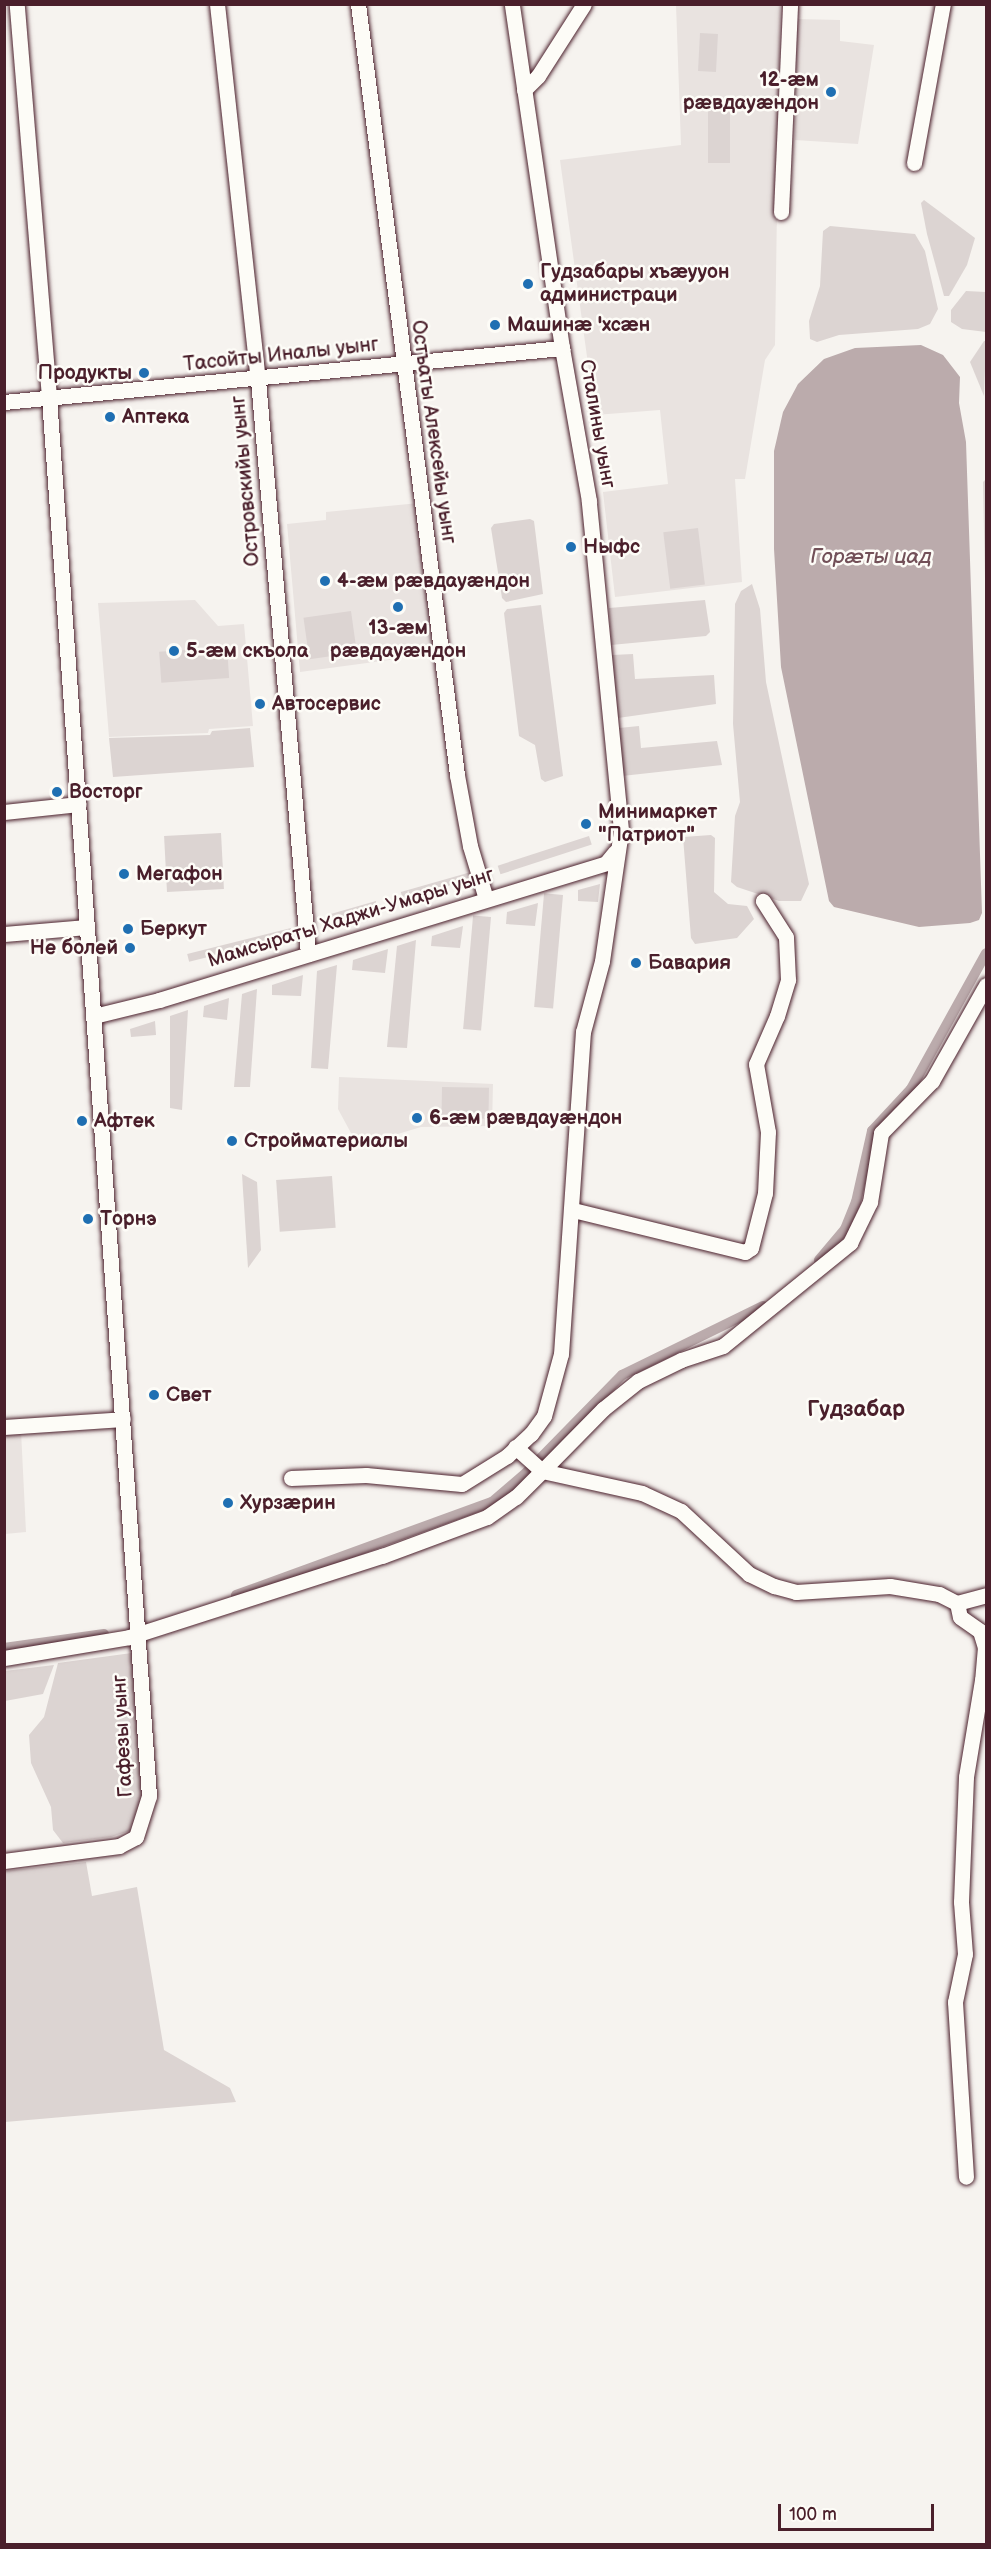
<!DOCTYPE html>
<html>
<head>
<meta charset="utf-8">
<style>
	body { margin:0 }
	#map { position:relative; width:991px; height:2549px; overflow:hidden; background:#f6f3ef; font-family:"Balsamiq Sans",sans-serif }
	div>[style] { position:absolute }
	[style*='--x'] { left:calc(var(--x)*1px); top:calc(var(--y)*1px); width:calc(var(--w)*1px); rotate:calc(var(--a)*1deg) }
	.built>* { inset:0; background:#e9e3e0 }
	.green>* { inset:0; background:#dcd4d2; transform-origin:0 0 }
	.water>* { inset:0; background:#bbabac }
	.canal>* { height:10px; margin:-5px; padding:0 5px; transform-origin:5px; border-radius:5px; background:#bbabac }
	.roads { filter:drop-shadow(0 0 2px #4a1f2b) drop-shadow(0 0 2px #4a1f2b) }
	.minor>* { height:15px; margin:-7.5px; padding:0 7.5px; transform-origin:7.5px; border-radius:7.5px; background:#fdfcf7 }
	.dots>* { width:16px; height:16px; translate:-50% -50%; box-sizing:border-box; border:3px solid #fdfcf7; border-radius:50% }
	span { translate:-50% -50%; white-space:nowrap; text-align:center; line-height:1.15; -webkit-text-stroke:5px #fdfcf7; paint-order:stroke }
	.poi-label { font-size:20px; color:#4a1f2b; font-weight:700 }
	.right { translate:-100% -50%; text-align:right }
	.left { translate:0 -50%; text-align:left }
	.street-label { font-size:20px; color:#4a1f2b }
	.water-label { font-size:21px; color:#725058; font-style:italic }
	.quarter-label { font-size:22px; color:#4a1f2b; font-weight:700 }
	.frame { position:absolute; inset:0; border:6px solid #4a1f2b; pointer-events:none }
	.scale { position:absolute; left:778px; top:2504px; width:156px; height:27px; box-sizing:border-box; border:3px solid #4a1f2b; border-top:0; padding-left:8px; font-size:18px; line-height:21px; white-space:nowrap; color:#4a1f2b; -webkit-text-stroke:4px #fdfcf7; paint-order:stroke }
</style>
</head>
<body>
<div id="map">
	<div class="built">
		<div style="clip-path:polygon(676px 5px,780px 5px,775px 345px,765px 360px,745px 479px,735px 479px,742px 582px,615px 597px,603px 492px,668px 484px,660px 410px,595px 415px,560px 160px,681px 145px)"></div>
		<div style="clip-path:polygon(797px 19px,840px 20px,840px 41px,874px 45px,858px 144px,795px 140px)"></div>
		<div style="clip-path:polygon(419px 503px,441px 653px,300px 672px,287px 524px,326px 520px,326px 512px)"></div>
		<div style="clip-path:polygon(195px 600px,218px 626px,244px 624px,253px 726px,209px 729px,208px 733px,109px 737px,98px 603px)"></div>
		<div style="clip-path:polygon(339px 1077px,493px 1084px,492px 1126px,421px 1127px,358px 1146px,338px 1109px)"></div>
		<div style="clip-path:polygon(21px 1431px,26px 1532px,5px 1534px,5px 1432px)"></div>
	</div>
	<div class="green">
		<div style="left:700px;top:33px;width:18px;height:38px;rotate:3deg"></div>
		<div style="left:708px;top:102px;width:22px;height:61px"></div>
		<div style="clip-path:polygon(924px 200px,975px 238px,967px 265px,949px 296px,944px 296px,927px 234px,921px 203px)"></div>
		<div style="clip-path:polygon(830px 226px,915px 234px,925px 251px,938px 309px,930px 324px,918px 329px,839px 335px,817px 342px,810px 339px,809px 321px,820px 286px,823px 231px)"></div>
		<div style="clip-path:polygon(986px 280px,986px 332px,962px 329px,951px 322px,951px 310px,966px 291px,986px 292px)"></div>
		<div style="clip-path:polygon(984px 341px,986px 341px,984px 396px,970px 362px)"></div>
		<div style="clip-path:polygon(985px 480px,986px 481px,986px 627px,983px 482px)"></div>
		<div style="clip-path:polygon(530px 519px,534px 521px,543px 594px,506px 602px,502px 598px,491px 528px,494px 524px)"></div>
		<div style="left:698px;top:528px;width:57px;height:35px;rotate:83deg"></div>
		<div style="clip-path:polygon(752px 584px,760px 609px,766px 682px,809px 884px,801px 901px,779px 901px,737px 887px,731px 882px,735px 816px,740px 802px,733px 724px,735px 604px,741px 591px)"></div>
		<div style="clip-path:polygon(705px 600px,710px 632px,706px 636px,611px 645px,609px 608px)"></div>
		<div style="clip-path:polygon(541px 605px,563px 776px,545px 782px,541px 779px,535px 745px,519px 736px,504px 613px,507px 609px)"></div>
		<div style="left:351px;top:611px;width:42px;height:48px;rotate:82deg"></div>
		<div style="left:227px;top:647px;width:31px;height:68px;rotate:86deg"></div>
		<div style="clip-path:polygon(633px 654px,635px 679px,714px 675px,716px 704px,618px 718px,612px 655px)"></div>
		<div style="clip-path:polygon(639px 726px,641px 748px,717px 741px,722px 765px,622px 776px,619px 728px)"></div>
		<div style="clip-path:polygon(250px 728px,254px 767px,113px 777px,109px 738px,210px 735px,212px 731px)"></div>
		<div style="left:221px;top:833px;width:56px;height:57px;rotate:87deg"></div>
		<div style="clip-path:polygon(711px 835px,715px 838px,714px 892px,728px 904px,747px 906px,754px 919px,737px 938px,695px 944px,691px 938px,683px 837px)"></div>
		<div style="left:589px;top:836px;width:9px;height:96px;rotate:72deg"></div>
		<div style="left:471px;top:872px;width:7px;height:73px;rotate:74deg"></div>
		<div style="clip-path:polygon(600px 884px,598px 902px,578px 901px,578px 890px)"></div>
		<div style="left:563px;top:895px;width:114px;height:19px;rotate:95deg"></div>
		<div style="left:376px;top:901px;width:7px;height:48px;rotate:74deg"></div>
		<div style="clip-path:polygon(538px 903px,535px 926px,506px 924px,507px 912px)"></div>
		<div style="left:491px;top:917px;width:114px;height:18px;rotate:95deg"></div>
		<div style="clip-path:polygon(463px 926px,460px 948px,431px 946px,432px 936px)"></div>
		<div style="left:291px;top:928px;width:8px;height:107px;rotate:76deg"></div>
		<div style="clip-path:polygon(416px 940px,407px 1048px,387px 1047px,397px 946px)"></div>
		<div style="clip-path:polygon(388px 949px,385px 973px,352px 970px,353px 960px)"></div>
		<div style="clip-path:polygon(337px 965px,328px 1069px,311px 1068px,317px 971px)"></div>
		<div style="clip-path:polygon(303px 975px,301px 996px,272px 995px,272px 985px)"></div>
		<div style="clip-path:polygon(257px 989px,250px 1087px,234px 1087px,242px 994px)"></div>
		<div style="clip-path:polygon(229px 998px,227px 1020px,203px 1017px,204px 1006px)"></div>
		<div style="clip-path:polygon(188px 1010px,182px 1110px,170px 1108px,170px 1016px)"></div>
		<div style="clip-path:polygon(155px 1021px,156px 1035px,131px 1037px,130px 1029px)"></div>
		<div style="left:442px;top:1087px;width:47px;height:31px;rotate:1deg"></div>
		<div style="clip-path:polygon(242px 1174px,257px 1182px,261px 1250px,248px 1268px)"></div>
		<div style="left:332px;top:1176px;width:52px;height:56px;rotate:86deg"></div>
		<div style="clip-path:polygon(139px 1652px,154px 1798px,151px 1814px,135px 1829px,111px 1837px,63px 1843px,53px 1830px,51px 1807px,31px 1763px,29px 1735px,44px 1717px,58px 1663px)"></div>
		<div style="clip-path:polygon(54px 1665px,43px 1694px,5px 1701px,5px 1671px)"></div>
		<div style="clip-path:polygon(86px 1862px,92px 1896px,137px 1887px,164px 2050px,230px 2088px,236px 2102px,5px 2122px,5px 1871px)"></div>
	</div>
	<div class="water">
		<div style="clip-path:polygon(921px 345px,943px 355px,960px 377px,959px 403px,966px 442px,982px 913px,979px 920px,970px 923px,919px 927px,834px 907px,829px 901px,781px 667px,774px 549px,774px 451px,783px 412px,798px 384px,824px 359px,855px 348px)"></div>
	</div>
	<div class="canal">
		<div style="--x:819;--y:1260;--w:40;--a:-50"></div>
		<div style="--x:845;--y:1229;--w:29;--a:-68"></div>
		<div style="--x:856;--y:1202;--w:73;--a:-77.3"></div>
		<div style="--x:872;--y:1131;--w:57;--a:-47.1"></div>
		<div style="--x:911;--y:1089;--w:155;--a:-61.1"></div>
		<div style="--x:236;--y:1595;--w:272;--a:-20"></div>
		<div style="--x:492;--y:1502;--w:46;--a:-40.6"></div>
		<div style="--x:527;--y:1472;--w:136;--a:-45.6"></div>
		<div style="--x:622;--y:1375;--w:157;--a:-26.1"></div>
		<div style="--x:4;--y:1648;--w:101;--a:-8"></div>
	</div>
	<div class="roads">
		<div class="minor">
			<div style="--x:217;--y:4;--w:378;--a:83.8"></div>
			<div style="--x:258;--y:380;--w:576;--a:85.02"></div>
			<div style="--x:358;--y:4;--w:777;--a:82.68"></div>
			<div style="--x:457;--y:775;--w:72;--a:79.6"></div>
			<div style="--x:470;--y:846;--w:55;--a:73.2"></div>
			<div style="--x:524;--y:90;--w:20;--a:-45"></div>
			<div style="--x:538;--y:76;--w:85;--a:-57.4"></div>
			<div style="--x:914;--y:163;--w:162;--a:-79.7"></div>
			<div style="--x:781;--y:212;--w:208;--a:-87.5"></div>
			<div style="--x:4;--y:402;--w:561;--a:-5.53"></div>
			<div style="--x:4;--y:812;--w:75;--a:-6.1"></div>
			<div style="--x:4;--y:934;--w:83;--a:-4.8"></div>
			<div style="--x:94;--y:1016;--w:67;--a:-13.8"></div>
			<div style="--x:159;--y:1000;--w:468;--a:-17"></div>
			<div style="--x:606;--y:863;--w:14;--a:-51"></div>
			<div style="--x:573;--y:1210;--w:177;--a:13.7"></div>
			<div style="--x:745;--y:1252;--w:7;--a:-34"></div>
			<div style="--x:751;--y:1248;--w:57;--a:-75.7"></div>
			<div style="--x:765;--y:1193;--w:61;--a:-87.2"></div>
			<div style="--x:768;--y:1132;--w:69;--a:-100"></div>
			<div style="--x:756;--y:1064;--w:52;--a:-66.4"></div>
			<div style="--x:777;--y:1016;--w:38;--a:-73"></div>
			<div style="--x:788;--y:980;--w:43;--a:-92.7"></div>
			<div style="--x:786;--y:937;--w:43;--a:-122.6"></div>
			<div style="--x:4;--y:1427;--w:119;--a:-3.8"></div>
			<div style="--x:542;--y:1471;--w:102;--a:12.4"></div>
			<div style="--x:642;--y:1493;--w:43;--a:24.8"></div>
			<div style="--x:681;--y:1511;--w:93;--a:42.8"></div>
			<div style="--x:749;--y:1574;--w:28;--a:26"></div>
			<div style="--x:774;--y:1586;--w:23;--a:15"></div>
			<div style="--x:796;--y:1592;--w:94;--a:-3.7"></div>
			<div style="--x:890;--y:1586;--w:50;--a:9.3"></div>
			<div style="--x:939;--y:1594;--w:20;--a:27"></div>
			<div style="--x:957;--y:1603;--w:14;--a:78"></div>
			<div style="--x:960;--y:1617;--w:24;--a:35"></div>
			<div style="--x:980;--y:1631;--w:17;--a:73"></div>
			<div style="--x:985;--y:1647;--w:33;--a:95"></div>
			<div style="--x:982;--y:1680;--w:98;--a:99.4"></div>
			<div style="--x:966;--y:1777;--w:125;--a:92.3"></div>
			<div style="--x:961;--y:1902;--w:52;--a:85.6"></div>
			<div style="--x:965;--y:1954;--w:49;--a:101.8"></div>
			<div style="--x:955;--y:2002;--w:175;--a:86.4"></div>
			<div style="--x:542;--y:1471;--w:87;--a:-45.5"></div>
			<div style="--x:603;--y:1409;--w:45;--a:-38.7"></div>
			<div style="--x:638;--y:1381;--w:48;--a:-26"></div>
			<div style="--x:681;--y:1360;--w:44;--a:-18.4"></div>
			<div style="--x:723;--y:1346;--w:164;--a:-39"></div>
			<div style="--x:850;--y:1243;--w:46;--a:-64"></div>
			<div style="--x:870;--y:1202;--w:70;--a:-80.9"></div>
			<div style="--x:881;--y:1133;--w:73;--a:-45.6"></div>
			<div style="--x:932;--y:1081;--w:110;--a:-60.6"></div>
			<div style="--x:291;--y:1478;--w:75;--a:-2.3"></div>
			<div style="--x:366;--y:1475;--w:96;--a:5.4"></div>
			<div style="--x:462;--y:1484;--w:53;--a:-31.9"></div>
			<div style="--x:507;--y:1456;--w:33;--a:-43"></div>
			<div style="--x:531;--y:1434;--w:22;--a:-54"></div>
			<div style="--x:544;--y:1416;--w:64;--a:-74.7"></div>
			<div style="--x:561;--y:1354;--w:323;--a:-86.1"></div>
			<div style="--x:583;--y:1032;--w:73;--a:-75"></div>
			<div style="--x:602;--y:961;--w:132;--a:-81.7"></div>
			<div style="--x:621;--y:830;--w:331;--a:-95.6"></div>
			<div style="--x:589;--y:501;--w:155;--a:-100"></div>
			<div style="--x:562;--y:348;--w:348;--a:-98.3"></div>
			<div style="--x:957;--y:1603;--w:30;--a:-15"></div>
			<div style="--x:4;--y:1658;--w:127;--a:-9.5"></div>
			<div style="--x:129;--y:1637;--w:266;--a:-17.8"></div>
			<div style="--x:382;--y:1556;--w:112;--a:-20.4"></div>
			<div style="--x:487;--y:1517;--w:35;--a:-35"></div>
			<div style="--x:516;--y:1497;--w:37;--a:-45"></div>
			<div style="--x:542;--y:1471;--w:36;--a:-138"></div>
			<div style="--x:4;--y:1861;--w:116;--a:-7.4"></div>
			<div style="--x:119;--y:1846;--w:19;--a:-28"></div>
			<div style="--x:136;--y:1837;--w:43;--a:-72.4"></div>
			<div style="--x:149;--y:1796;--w:1403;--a:-94.09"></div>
			<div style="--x:49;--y:397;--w:394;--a:-94.7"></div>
		</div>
	</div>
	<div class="dots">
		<div style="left:831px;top:92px;background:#1f6fb2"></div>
		<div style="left:528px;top:284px;background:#1f6fb2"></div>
		<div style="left:495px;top:325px;background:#1f6fb2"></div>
		<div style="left:144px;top:373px;background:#1f6fb2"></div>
		<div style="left:110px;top:417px;background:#1f6fb2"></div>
		<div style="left:571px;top:547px;background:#1f6fb2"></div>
		<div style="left:325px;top:581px;background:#1f6fb2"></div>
		<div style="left:398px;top:607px;background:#1f6fb2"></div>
		<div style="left:174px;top:651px;background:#1f6fb2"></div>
		<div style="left:260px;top:704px;background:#1f6fb2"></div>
		<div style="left:57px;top:792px;background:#1f6fb2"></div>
		<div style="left:586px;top:824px;background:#1f6fb2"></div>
		<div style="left:124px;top:874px;background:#1f6fb2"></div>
		<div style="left:128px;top:929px;background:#1f6fb2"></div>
		<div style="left:130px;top:948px;background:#1f6fb2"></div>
		<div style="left:636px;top:963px;background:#1f6fb2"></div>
		<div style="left:417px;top:1118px;background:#1f6fb2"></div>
		<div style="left:82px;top:1121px;background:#1f6fb2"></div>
		<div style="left:232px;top:1141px;background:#1f6fb2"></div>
		<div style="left:88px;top:1219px;background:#1f6fb2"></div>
		<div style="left:154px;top:1395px;background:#1f6fb2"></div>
		<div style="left:228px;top:1503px;background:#1f6fb2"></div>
	</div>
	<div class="poi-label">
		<span class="right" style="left:819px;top:92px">12-æм<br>рӕвдауӕндон</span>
		<span class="left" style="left:540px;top:284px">Гудзабары хъæууон<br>администраци</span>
		<span class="left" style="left:507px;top:325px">Машинæ 'хсæн</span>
		<span class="right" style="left:132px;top:373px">Продукты</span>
		<span class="left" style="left:122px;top:417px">Аптека</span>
		<span class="left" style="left:583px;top:547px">Ныфс</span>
		<span class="left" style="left:337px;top:581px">4-æм рӕвдауӕндон</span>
		<span style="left:398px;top:640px">13-æм<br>рӕвдауӕндон</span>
		<span class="left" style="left:186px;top:651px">5-æм скъола</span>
		<span class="left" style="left:272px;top:704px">Автосервис</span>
		<span class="left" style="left:69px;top:792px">Восторг</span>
		<span class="left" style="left:598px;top:824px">Минимаркет<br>"Патриот"</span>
		<span class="left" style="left:136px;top:874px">Мегафон</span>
		<span class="left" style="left:140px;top:929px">Беркут</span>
		<span class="right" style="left:118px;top:948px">Не болей</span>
		<span class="left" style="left:648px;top:963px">Бавария</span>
		<span class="left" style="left:429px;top:1118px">6-æм рӕвдауӕндон</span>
		<span class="left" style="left:94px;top:1121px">Афтек</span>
		<span class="left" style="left:244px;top:1141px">Стройматериалы</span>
		<span class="left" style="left:100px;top:1219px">Торнэ</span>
		<span class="left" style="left:166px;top:1395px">Свет</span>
		<span class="left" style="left:240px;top:1503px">Хурзæрин</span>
	</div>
	<div class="street-label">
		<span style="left:281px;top:355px;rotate:-6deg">Тасойты Иналы уынг</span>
		<span style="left:597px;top:424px;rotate:80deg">Сталины уынг</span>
		<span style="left:433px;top:432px;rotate:82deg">Остъаты Алексейы уынг</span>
		<span style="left:246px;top:481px;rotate:-95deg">Островскийы уынг</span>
		<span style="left:351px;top:918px;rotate:-17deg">Мамсыраты Хаджи-Умары уынг</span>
		<span style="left:123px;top:1736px;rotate:-93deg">Гафезы уынг</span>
	</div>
	<div class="water-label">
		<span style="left:871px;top:557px">Горӕты цад</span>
	</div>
	<div class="quarter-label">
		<span style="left:856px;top:1410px">Гудзабар</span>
	</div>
	<div class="frame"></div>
	<div class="scale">100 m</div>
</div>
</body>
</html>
